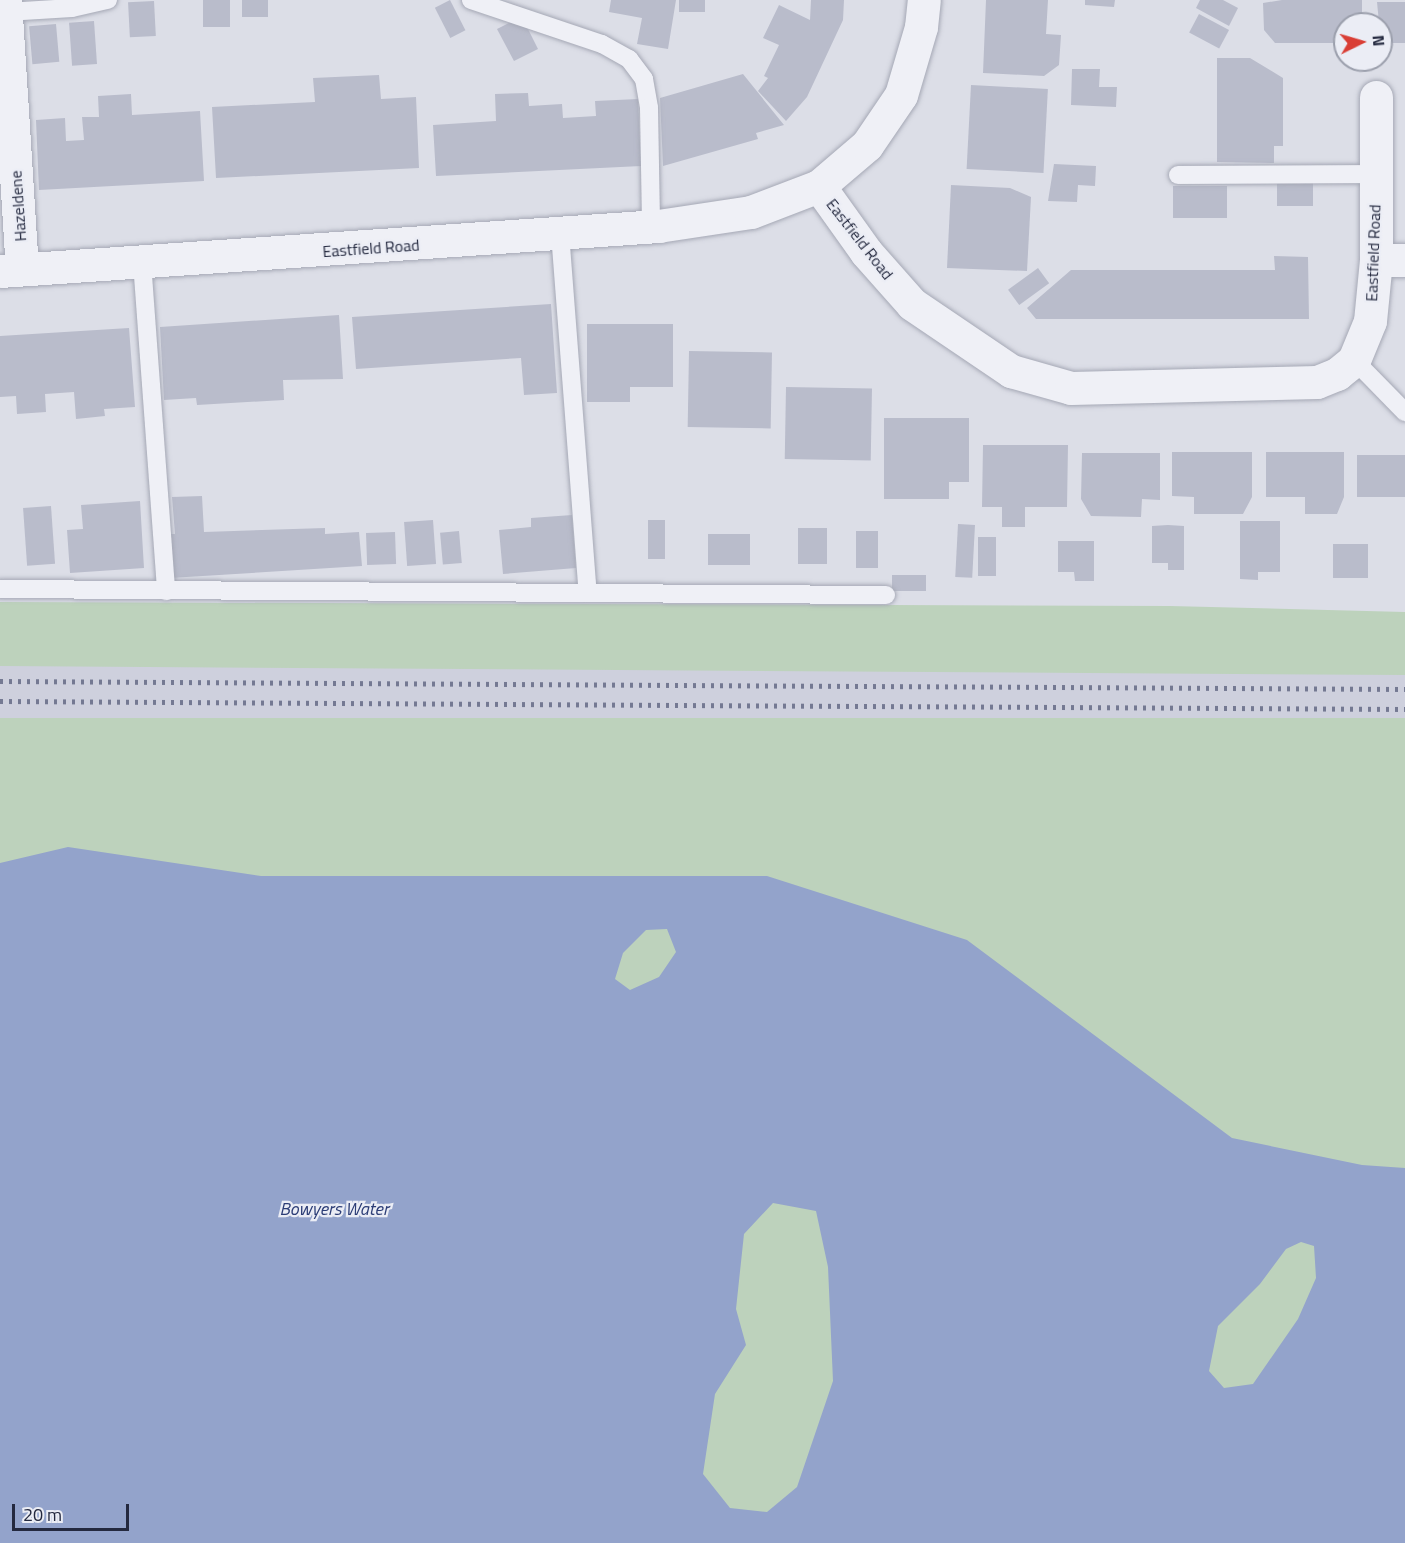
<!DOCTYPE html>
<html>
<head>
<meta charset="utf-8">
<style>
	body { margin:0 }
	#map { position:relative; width:1405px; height:1543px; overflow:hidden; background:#dcdee7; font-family:"Titillium Web",sans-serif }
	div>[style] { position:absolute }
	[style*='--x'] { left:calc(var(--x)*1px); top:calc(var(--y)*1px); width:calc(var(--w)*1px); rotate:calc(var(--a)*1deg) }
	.built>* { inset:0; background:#ced0dd; transform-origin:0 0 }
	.green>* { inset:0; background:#bdd2bc; transform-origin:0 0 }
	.water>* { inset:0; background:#93a3cb }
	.building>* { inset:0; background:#b9bccb; transform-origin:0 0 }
	.roads { filter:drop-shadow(0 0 2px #a5a8b5) drop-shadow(0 0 2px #a5a8b5) }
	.lane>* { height:18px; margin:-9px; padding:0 9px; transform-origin:9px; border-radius:9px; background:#eff0f6 }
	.street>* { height:33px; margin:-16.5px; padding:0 16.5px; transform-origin:16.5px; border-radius:16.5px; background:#eff0f6 }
	.rail>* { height:4.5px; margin-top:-2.25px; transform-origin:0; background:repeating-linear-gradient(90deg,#747992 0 3px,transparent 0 9px) }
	span { translate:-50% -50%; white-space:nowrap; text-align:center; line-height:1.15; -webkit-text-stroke:4.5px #ebedf5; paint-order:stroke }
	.street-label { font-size:16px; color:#24293f }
	.water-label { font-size:18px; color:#2c3d76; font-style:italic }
	.north { position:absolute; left:1333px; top:12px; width:60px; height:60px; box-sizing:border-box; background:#ebedf5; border:2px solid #9b9fac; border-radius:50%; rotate:85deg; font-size:16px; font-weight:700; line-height:24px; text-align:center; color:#24293f }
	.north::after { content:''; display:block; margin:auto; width:21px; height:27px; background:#d93e35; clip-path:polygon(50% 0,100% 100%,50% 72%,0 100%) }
	.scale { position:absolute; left:12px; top:1504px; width:117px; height:27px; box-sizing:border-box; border:3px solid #24293f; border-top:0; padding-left:8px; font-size:18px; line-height:21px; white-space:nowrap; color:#24293f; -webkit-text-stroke:4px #ebedf5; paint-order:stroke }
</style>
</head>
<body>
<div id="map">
	<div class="built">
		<div style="left:0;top:666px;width:1405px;height:52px"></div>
	</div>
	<div class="green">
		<div style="clip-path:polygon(0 602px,1170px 606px,1405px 612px,1405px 675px,0 666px)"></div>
		<div style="left:0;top:718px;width:1405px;height:825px"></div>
	</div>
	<div class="water">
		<div style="clip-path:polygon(evenodd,68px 847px,261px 876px,767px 876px,967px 940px,1232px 1138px,1362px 1165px,1405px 1168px,1405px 1543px,0 1543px,0 863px,68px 847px,667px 929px,676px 952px,659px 977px,630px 990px,615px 979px,623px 953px,646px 930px,667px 929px,68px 847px,773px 1203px,816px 1211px,828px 1267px,833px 1381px,797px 1487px,767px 1512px,730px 1508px,703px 1474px,715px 1394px,746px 1345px,736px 1309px,744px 1234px,773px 1203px,68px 847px,1301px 1242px,1314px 1246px,1316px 1278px,1298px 1319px,1253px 1384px,1224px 1388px,1209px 1371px,1218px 1326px,1260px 1284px,1286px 1249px,1301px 1242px)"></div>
	</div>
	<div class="building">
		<div style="left:203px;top:0;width:27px;height:27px"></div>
		<div style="left:242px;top:0;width:26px;height:17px"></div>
		<div style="left:450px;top:0;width:34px;height:17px;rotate:63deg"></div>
		<div style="clip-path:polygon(611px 0,676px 0,668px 49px,637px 44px,642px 18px,609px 12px)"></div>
		<div style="left:679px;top:0;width:26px;height:12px"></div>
		<div style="clip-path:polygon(811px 0,844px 0,843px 20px,807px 97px,786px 121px,758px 91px,768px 78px,764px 76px,779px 45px,763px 38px,779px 5px,810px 20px)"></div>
		<div style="clip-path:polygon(986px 0,1048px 0,1046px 34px,1061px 35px,1059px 65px,1044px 76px,983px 73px)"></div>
		<div style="clip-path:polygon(1085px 0,1115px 0,1114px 7px,1085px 5px)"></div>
		<div style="clip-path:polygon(1200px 0,1223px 0,1238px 8px,1229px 26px,1196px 8px)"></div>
		<div style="clip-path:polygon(1282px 0,1362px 0,1362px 24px,1345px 24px,1345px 43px,1275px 43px,1264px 30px,1263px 3px)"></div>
		<div style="left:154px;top:1px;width:35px;height:26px;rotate:87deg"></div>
		<div style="clip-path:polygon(1377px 2px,1405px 2px,1405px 43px,1381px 43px)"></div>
		<div style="left:1199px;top:14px;width:34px;height:21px;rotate:28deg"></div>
		<div style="left:94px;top:21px;width:43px;height:25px;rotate:86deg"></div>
		<div style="clip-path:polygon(511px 22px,526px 25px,538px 49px,514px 61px,497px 29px)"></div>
		<div style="left:56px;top:24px;width:38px;height:27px;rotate:85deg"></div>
		<div style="clip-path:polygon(1217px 58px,1250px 58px,1283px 78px,1283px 146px,1274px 146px,1274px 163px,1217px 162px)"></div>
		<div style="clip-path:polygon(1072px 69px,1100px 69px,1099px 87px,1117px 87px,1116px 107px,1071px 105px)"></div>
		<div style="clip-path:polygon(743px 74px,784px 125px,756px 133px,758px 139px,663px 166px,660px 98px)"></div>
		<div style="clip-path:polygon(379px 75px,381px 99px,416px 97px,419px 168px,216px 178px,212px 107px,315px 102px,313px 78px)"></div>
		<div style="left:971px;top:85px;width:77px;height:84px;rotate:3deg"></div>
		<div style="clip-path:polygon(528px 93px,529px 106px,562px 104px,563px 118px,596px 116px,595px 101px,638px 99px,641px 166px,436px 176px,433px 125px,496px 121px,495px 94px)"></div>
		<div style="clip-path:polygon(131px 94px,132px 115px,200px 111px,204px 181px,39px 190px,36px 120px,65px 118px,66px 141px,84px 140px,82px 117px,99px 117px,98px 96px)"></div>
		<div style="clip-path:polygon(1054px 164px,1096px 166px,1095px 186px,1078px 185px,1077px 202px,1048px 201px)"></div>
		<div style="left:1277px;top:182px;width:36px;height:24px"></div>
		<div style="clip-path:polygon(951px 185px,1010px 188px,1031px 197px,1027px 271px,947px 268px)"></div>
		<div style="left:1173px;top:186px;width:54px;height:32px"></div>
		<div style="clip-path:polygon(1274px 256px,1308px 257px,1309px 319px,1036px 319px,1027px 308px,1071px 270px,1275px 270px)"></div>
		<div style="left:1038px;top:268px;width:19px;height:37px;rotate:54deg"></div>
		<div style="clip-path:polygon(551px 304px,557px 393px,524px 395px,521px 358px,356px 369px,352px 317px)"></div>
		<div style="clip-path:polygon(339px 315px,343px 379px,283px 380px,284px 400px,197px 405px,196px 398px,164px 400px,160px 327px)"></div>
		<div style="clip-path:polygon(587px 324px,673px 324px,673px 387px,630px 387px,630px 402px,587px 402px)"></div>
		<div style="clip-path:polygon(129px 328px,135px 407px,104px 409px,105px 416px,76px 419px,74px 392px,45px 394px,46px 412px,17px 414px,16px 396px,0 397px,0 336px)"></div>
		<div style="left:689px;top:351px;width:83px;height:76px;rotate:1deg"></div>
		<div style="left:786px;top:387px;width:86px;height:72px;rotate:1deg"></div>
		<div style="clip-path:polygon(884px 418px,969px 418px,969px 482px,949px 482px,949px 499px,884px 499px)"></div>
		<div style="clip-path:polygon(983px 445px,1068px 445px,1067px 507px,1025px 507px,1025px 527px,1002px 527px,1002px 507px,982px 507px)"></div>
		<div style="clip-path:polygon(1172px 452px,1252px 452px,1252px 497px,1243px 514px,1194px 514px,1194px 497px,1172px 496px)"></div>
		<div style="clip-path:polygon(1266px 452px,1344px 452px,1344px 497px,1337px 514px,1305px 514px,1305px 497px,1266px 497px)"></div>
		<div style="clip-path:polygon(1082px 453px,1160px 453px,1160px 500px,1142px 499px,1141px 517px,1091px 516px,1081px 499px)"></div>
		<div style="left:1357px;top:455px;width:48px;height:42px"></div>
		<div style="clip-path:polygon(202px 496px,204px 532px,325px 528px,325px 534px,359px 532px,362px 566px,170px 578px,167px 534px,175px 534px,172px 497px)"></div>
		<div style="clip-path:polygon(140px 501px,144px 568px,70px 573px,67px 530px,83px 529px,81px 505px)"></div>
		<div style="left:51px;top:506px;width:58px;height:28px;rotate:86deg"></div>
		<div style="clip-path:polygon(572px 515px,576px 568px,503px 574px,499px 530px,531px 527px,531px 518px)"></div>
		<div style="left:433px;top:520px;width:44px;height:29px;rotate:86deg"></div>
		<div style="left:648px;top:520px;width:17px;height:39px"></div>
		<div style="clip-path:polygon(1240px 521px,1280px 521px,1280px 572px,1258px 572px,1258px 580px,1240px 579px)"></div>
		<div style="left:958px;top:524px;width:17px;height:53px;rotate:3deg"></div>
		<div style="clip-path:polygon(1168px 525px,1184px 526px,1184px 570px,1168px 570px,1168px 563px,1152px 563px,1152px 526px)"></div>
		<div style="left:798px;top:528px;width:29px;height:36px"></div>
		<div style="left:459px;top:531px;width:32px;height:19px;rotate:85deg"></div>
		<div style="left:856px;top:531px;width:22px;height:37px"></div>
		<div style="left:395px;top:532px;width:32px;height:29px;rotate:88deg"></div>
		<div style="left:708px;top:534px;width:42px;height:31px"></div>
		<div style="left:978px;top:537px;width:18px;height:39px"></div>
		<div style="clip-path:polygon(1058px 541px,1094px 541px,1094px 581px,1075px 581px,1074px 572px,1058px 572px)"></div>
		<div style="left:1333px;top:544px;width:35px;height:34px"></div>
		<div style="left:892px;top:575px;width:34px;height:16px"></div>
	</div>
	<div class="roads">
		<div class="lane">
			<div style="--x:471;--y:0;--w:138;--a:18.6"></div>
			<div style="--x:602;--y:44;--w:31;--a:29"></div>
			<div style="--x:629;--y:59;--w:25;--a:53"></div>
			<div style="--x:644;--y:79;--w:29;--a:80"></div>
			<div style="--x:649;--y:108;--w:118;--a:89"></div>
			<div style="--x:6;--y:12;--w:66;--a:-3.5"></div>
			<div style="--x:72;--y:8;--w:37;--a:-13"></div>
			<div style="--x:1178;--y:175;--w:197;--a:-0.3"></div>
			<div style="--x:560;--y:233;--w:361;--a:85.6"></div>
			<div style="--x:142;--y:262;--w:330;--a:85.8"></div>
			<div style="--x:1354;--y:360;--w:73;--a:45.6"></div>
			<div style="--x:0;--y:589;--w:886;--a:0.39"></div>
		</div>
		<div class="street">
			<div style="--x:5;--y:0;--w:270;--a:86.4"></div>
			<div style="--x:819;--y:186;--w:81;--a:54.5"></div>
			<div style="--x:866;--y:252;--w:69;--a:48.5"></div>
			<div style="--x:912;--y:304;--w:120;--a:34.1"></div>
			<div style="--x:1011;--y:371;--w:62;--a:15.8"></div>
			<div style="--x:1071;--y:388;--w:246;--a:-1.4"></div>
			<div style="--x:1317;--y:382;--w:22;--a:-22"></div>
			<div style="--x:1337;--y:374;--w:22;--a:-39"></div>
			<div style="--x:1354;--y:360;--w:42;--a:-67.7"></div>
			<div style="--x:1370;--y:321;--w:61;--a:-84.4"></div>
			<div style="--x:1376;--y:260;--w:163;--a:-90"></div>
			<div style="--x:1376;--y:260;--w:29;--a:0"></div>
			<div style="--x:0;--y:271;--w:660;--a:-3.91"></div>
			<div style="--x:658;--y:226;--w:94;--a:-8.6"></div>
			<div style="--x:751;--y:212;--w:73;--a:-20.9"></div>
			<div style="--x:819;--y:186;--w:63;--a:-40.5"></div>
			<div style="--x:867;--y:145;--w:60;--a:-55.8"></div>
			<div style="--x:901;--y:95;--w:71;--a:-73.6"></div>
			<div style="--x:921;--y:27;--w:27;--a:-84"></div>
		</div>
	</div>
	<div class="rail">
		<div style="--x:0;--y:681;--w:1405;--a:0.33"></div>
		<div style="--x:0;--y:701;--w:1405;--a:0.33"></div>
	</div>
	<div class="street-label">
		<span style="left:18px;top:206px;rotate:-94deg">Hazeldene</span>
		<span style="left:860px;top:239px;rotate:52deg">Eastfield Road</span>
		<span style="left:371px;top:248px;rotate:-4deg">Eastfield Road</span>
		<span style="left:1373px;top:253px;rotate:-88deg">Eastfield Road</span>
	</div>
	<div class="water-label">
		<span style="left:334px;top:1209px">Bowyers Water</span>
	</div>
	<div class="north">N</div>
	<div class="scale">20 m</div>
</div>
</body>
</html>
